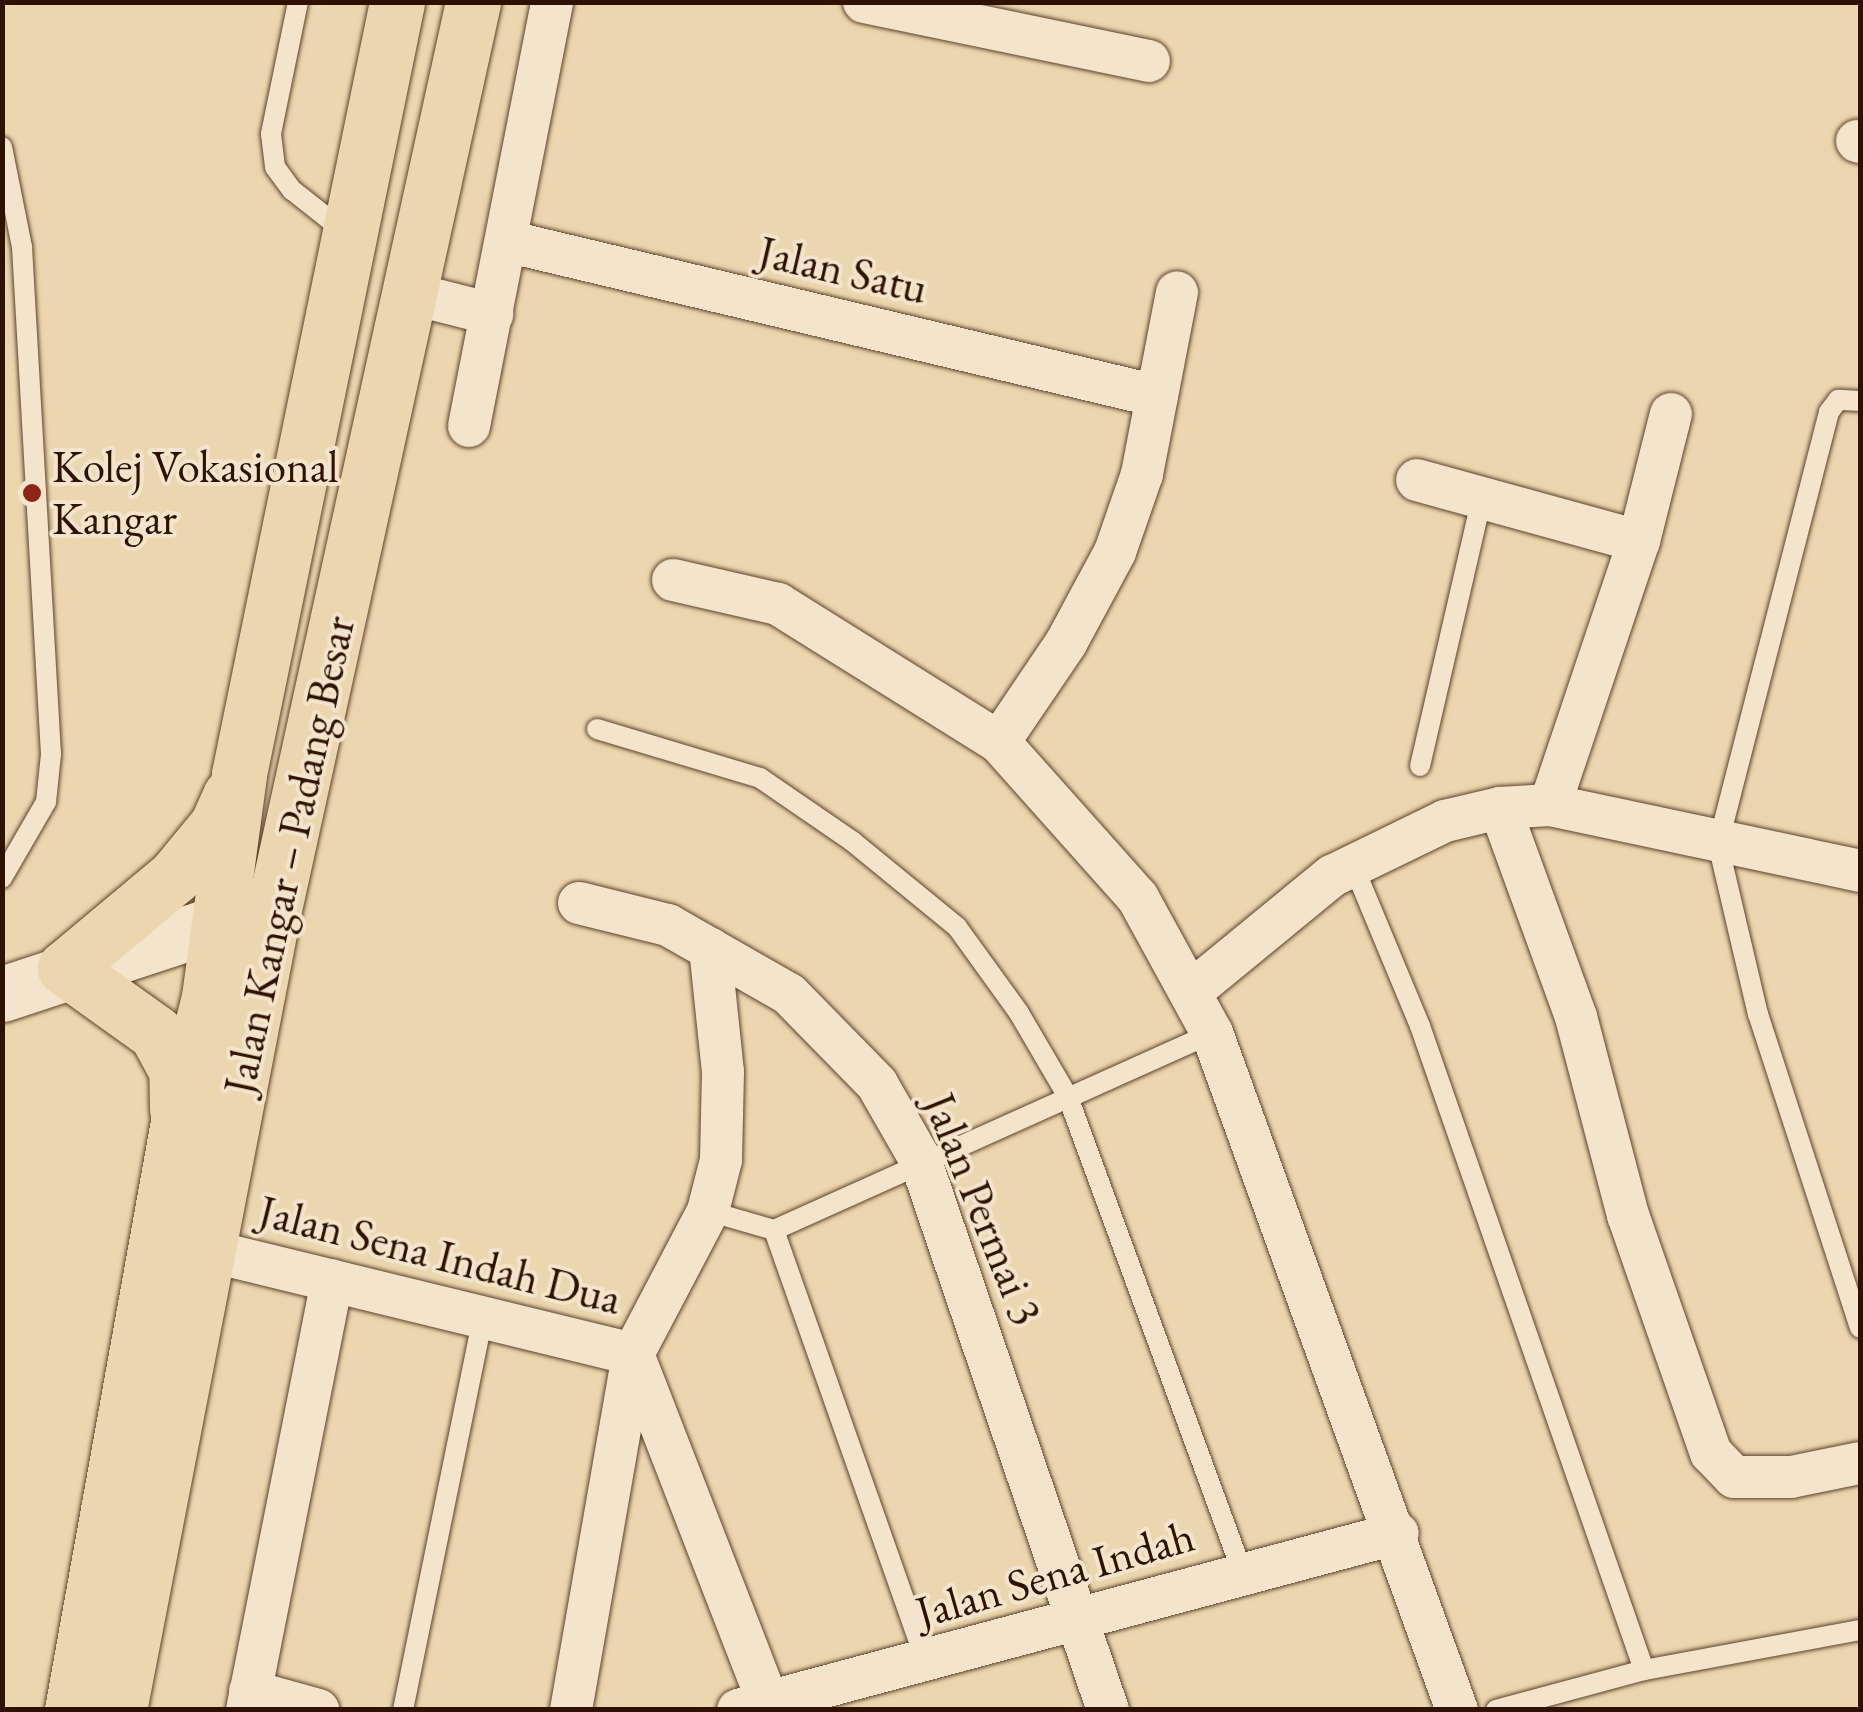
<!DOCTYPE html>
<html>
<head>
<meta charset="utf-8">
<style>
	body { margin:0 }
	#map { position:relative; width:1863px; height:1712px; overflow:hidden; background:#ecd6af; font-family:"EB Garamond",serif }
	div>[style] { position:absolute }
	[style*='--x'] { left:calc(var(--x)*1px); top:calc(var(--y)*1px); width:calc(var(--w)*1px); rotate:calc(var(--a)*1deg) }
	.roads { filter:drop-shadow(0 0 2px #5e422c) drop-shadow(0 0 2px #5e422c) }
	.lane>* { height:20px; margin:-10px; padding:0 10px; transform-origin:10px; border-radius:10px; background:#f3e4cb }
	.street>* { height:42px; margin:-21px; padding:0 21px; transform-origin:21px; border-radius:21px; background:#f3e4cb }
	.secondary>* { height:55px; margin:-27.5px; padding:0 27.5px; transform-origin:27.5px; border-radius:27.5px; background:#f3e4cb }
	.highway>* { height:55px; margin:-27.5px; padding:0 27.5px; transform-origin:27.5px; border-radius:27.5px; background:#ecd6af }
	.dots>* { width:28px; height:28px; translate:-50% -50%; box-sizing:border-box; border:5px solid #f3e4cb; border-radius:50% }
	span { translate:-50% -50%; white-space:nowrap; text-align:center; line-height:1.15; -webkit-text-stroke:8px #f3e4cb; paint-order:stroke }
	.street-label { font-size:45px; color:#2f1100 }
	.poi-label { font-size:45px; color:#2f1100 }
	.left { translate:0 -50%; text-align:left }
	.frame { position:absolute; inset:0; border:5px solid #2f1100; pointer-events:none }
</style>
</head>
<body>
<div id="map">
	<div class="roads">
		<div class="lane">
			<div style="--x:298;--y:2;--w:135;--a:101.6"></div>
			<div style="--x:271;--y:134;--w:33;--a:83"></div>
			<div style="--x:275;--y:167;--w:29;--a:54"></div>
			<div style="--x:292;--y:190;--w:66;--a:38.3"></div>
			<div style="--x:2;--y:147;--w:102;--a:78.7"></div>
			<div style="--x:22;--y:247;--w:508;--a:86.73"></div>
			<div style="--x:51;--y:754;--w:48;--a:95.9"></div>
			<div style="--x:46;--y:802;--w:88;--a:120.1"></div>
			<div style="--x:1860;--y:401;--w:22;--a:-177"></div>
			<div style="--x:1838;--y:400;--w:15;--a:127"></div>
			<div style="--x:1829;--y:412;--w:446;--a:104.4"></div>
			<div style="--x:1718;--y:844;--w:175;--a:76.8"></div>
			<div style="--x:1758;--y:1014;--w:330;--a:72"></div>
			<div style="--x:597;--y:729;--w:170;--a:16.7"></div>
			<div style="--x:760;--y:778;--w:112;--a:34.4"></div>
			<div style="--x:852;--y:841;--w:136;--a:39.3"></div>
			<div style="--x:957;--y:927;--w:106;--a:54.2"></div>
			<div style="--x:1019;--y:1013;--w:97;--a:59.7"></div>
			<div style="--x:1068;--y:1097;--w:508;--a:69.85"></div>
			<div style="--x:1420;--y:766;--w:276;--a:-77"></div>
			<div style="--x:1353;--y:865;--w:174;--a:67.4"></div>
			<div style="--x:1420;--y:1026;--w:682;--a:70.82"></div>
			<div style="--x:708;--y:1211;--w:69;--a:16.1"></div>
			<div style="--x:774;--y:1230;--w:480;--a:-24.2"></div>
			<div style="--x:774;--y:1230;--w:458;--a:70.6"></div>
			<div style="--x:403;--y:1710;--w:402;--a:-78.5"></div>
			<div style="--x:1496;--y:1710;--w:153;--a:-15.1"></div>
			<div style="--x:1644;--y:1670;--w:220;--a:-10.5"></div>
		</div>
		<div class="street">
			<div style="--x:864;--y:2;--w:291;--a:11.7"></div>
			<div style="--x:1857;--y:141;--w:3;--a:18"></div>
			<div style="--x:506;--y:241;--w:669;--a:13.39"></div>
			<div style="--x:409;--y:293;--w:86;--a:14.2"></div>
			<div style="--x:469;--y:426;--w:432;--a:-78.9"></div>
			<div style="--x:1417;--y:480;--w:230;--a:15.4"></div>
			<div style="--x:673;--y:580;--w:108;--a:12.9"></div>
			<div style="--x:778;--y:604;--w:261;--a:32"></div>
			<div style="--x:999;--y:742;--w:209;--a:48.3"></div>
			<div style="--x:1138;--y:898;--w:154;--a:61.3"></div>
			<div style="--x:1212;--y:1033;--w:720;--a:70.11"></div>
			<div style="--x:999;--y:742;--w:120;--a:-55.9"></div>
			<div style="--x:1066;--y:643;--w:103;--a:-61.7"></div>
			<div style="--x:1115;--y:552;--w:83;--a:-70.9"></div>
			<div style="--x:1142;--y:474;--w:185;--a:-79.1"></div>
			<div style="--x:1550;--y:805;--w:279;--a:-71.4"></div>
			<div style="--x:1639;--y:541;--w:131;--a:-75.9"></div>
			<div style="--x:1500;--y:808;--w:222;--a:70"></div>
			<div style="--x:1576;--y:1017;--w:205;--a:75.3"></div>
			<div style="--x:1628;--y:1215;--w:252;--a:70.8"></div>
			<div style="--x:1711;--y:1453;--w:33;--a:46"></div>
			<div style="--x:1734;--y:1477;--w:57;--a:0"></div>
			<div style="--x:1791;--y:1477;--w:70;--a:-11.5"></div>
			<div style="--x:579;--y:903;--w:92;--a:13.9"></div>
			<div style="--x:668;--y:925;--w:139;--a:29.7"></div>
			<div style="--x:789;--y:994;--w:126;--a:45.6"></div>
			<div style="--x:877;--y:1084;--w:86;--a:60.2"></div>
			<div style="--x:920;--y:1159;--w:582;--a:71.16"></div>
			<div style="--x:1193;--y:990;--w:180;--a:-39.4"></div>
			<div style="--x:1332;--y:876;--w:126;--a:-26"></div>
			<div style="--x:1445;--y:821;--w:57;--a:-13.3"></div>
			<div style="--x:1500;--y:808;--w:50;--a:-3.4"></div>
			<div style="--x:1550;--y:805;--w:317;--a:12"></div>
			<div style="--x:210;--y:1251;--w:435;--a:13.7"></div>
			<div style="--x:633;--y:1354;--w:373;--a:68.8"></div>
			<div style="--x:250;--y:1691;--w:71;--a:15.6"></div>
			<div style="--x:247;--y:1710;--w:438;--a:-78.8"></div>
			<div style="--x:571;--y:1710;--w:361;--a:-80.1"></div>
			<div style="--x:633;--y:1354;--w:161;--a:-62.3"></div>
			<div style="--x:708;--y:1211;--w:53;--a:-75.7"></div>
			<div style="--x:721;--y:1160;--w:88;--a:-88.7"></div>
			<div style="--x:723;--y:1072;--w:124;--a:-96"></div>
			<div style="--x:738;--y:1710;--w:683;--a:-15.01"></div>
		</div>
		<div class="secondary">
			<div style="--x:2;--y:994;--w:231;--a:-18.2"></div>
		</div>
		<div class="highway">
			<div style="--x:177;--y:1109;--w:39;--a:-91"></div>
			<div style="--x:176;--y:1070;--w:42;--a:-118.4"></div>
			<div style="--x:156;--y:1033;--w:112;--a:-144.5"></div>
			<div style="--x:65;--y:968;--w:143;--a:-39.9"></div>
			<div style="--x:175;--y:876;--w:66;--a:-50.5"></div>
			<div style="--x:217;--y:825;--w:32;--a:-66"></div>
			<div style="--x:72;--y:1710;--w:597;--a:-79.78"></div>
			<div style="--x:178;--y:1122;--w:129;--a:-76.1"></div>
			<div style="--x:209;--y:997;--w:225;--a:-82.3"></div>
			<div style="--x:239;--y:774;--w:788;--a:-78.43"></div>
			<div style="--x:119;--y:1710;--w:807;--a:-79.07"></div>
			<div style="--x:272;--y:918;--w:938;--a:-77.62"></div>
		</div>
	</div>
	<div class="dots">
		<div style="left:32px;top:493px;background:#8f2418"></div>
	</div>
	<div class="street-label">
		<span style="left:843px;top:270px;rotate:13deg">Jalan Satu</span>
		<span style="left:289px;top:855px;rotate:-78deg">Jalan Kangar – Padang Besar</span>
		<span style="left:983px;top:1209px;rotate:68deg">Jalan Permai 3</span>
		<span style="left:440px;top:1255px;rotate:14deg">Jalan Sena Indah Dua</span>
		<span style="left:1055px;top:1574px;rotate:-16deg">Jalan Sena Indah</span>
	</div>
	<div class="poi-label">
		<span class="left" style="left:52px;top:493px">Kolej Vokasional<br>Kangar</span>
	</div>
	<div class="frame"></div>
</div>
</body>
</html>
